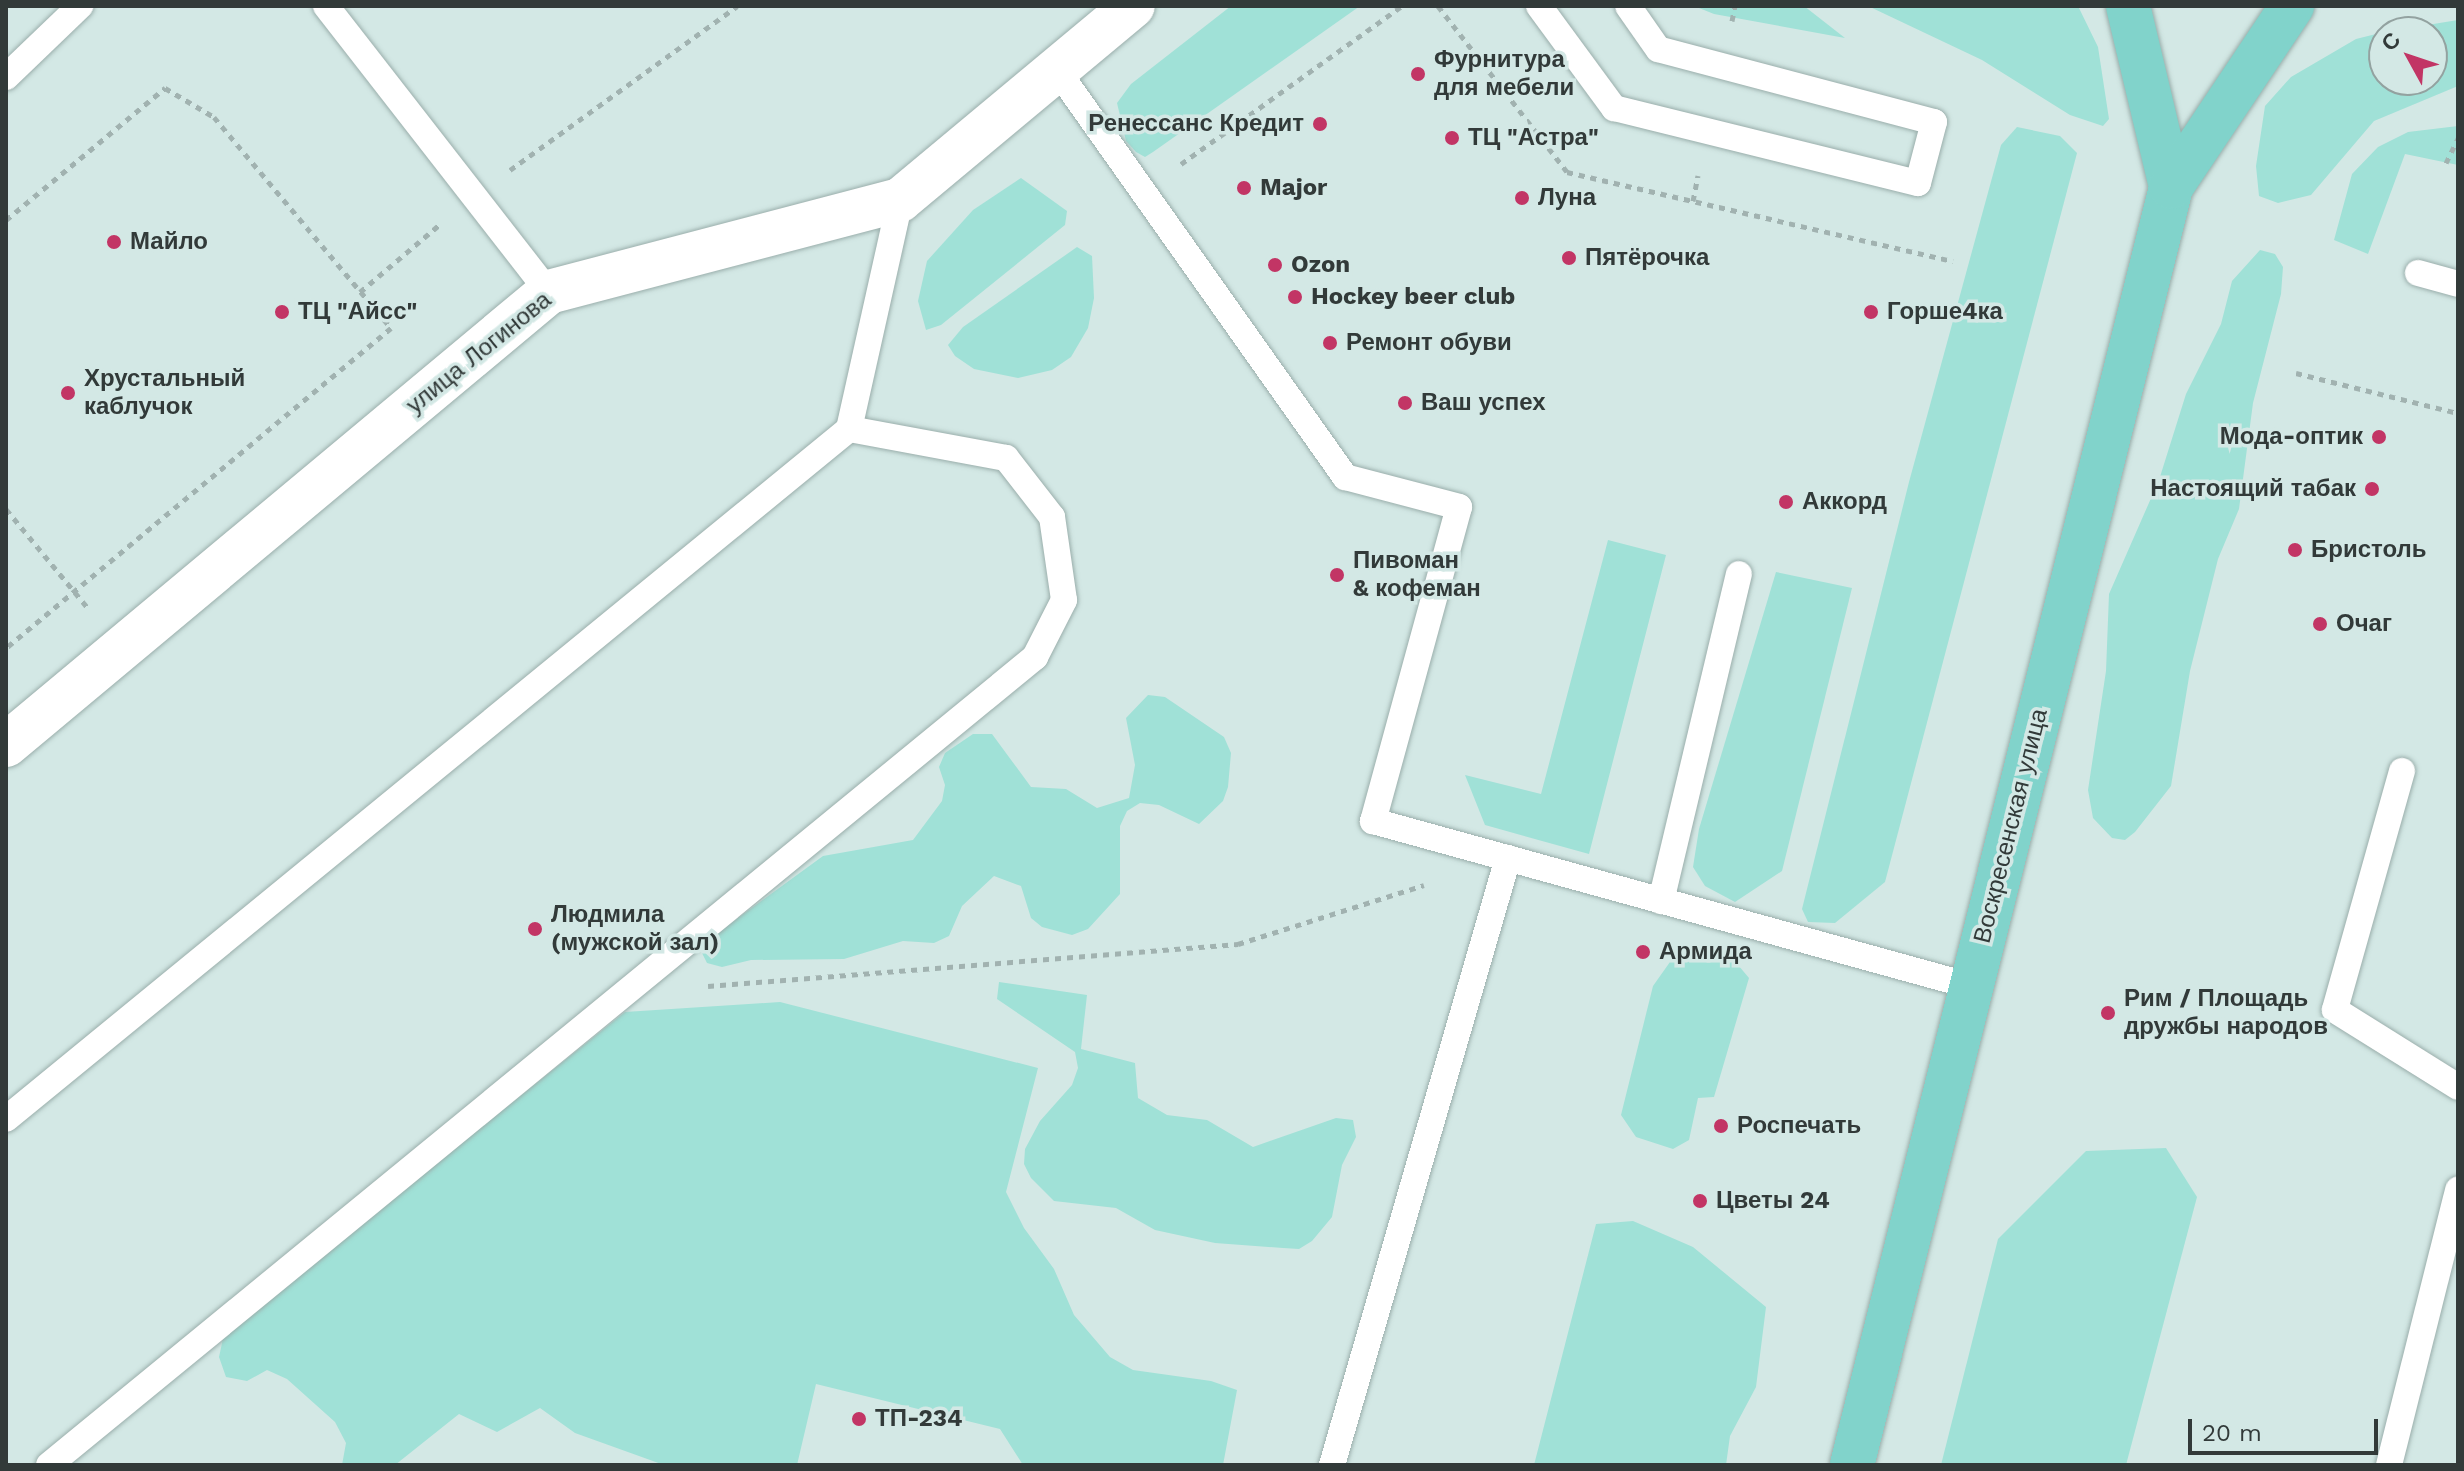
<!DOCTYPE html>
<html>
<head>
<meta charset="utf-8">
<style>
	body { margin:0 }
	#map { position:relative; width:2464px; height:1471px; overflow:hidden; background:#d3e8e5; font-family:"Work Sans",sans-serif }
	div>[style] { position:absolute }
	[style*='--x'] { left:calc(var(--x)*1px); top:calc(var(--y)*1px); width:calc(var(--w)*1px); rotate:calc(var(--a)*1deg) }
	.green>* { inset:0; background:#a0e1d7 }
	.path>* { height:5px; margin-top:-2.5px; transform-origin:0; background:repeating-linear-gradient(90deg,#a1b2b0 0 6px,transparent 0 12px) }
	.roads { filter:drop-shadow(0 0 2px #9aaeab) drop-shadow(0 0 2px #9aaeab) }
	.lane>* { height:26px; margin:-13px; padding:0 13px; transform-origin:13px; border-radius:13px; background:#fff }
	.street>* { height:44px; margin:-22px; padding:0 22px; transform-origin:22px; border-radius:22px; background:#fff }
	.primary>* { height:44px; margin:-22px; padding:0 22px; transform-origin:22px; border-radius:22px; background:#81d3cb }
	.dots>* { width:22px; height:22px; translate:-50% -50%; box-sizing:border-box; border:4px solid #d3e8e5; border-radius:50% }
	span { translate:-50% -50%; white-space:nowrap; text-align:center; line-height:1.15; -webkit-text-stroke:7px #d3e8e5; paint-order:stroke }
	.poi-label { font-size:24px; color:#323a39; font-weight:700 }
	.left { translate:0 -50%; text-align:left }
	.right { translate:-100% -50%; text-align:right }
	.street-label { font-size:24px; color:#323a39 }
	.frame { position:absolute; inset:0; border:8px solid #323a39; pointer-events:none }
	.north { position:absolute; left:2368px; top:16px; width:80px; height:80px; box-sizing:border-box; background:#d3e8e5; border:2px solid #93a2a0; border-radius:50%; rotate:310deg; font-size:22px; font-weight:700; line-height:32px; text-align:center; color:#323a39 }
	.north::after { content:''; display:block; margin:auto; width:28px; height:36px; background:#c23565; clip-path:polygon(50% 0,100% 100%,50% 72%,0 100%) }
	.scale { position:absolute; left:2188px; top:1419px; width:190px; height:36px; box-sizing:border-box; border:4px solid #323a39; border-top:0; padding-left:10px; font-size:24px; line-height:28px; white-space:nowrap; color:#323a39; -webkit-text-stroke:6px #d3e8e5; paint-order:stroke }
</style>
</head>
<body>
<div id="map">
	<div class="green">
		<div style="clip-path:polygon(1231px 6px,1360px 6px,1153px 152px,1145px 157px,1136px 152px,1126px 141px,1117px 103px,1131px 84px)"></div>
		<div style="clip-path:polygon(1694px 6px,1804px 6px,1845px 38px,1714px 14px)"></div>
		<div style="clip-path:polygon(1868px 6px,2078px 6px,2098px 47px,2109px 119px,2103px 126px,2070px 115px,1982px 60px)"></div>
		<div style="clip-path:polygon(2458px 20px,2458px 86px,2374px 121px,2311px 195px,2278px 203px,2259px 196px,2256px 166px,2265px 106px,2291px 77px,2356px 39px,2384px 32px,2384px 80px,2432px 80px,2432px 32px,2384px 32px)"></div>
		<div style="clip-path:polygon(2458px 126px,2458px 165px,2405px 154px,2368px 254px,2334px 240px,2352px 174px,2378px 147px,2408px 132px)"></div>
		<div style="clip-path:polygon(2017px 127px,2060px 136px,2077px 153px,1885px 882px,1835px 923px,1808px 922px,1802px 909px,1909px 482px,2001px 145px)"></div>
		<div style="clip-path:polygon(1021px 178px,1067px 211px,1065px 225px,941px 325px,926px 330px,918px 301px,927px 261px,973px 210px)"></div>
		<div style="clip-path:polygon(1077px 247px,1092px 256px,1094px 298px,1088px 328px,1071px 357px,1052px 370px,1018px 378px,974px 369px,955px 356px,948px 345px,963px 327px)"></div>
		<div style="clip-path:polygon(2260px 250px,2275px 254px,2283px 267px,2281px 294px,2253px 403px,2239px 509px,2218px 559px,2190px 671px,2171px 786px,2135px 832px,2125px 840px,2112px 838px,2093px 818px,2088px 790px,2106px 671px,2109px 594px,2159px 480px,2186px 394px,2221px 324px,2232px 281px)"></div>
		<div style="clip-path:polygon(1608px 540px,1666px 555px,1589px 854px,1485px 825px,1465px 775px,1541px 794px)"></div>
		<div style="clip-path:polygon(1776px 572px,1852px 588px,1782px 871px,1735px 902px,1705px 886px,1693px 867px,1699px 829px)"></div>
		<div style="clip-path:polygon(1148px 695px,1165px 697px,1224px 737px,1231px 753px,1228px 787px,1223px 801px,1199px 824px,1159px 805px,1140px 803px,1127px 811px,1120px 826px,1120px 894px,1088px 929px,1072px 935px,1042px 927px,1031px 918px,1021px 886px,994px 876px,962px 906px,949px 936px,934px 943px,903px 941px,844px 959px,751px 960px,722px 967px,707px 963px,700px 949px,712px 937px,823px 856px,913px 840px,942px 801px,945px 785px,939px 767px,945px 753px,973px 734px,992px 734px,1031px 787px,1066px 789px,1097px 808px,1129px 798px,1135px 765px,1126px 718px)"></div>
		<div style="clip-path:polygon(1682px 945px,1733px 959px,1749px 978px,1714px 1097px,1698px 1098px,1689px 1140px,1673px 1149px,1636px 1137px,1621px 1115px,1653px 986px)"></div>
		<div style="clip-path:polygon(999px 982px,1087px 995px,1081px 1049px,1135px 1063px,1138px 1098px,1167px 1115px,1207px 1120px,1253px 1147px,1336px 1118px,1353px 1120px,1356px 1137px,1342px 1165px,1332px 1217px,1312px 1241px,1299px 1249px,1283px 1248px,1215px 1243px,1155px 1230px,1116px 1208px,1054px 1201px,1031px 1178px,1024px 1164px,1025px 1149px,1040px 1121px,1072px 1085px,1078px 1068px,1075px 1052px,997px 999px)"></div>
		<div style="clip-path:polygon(780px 1002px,1038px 1068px,1006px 1192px,1024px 1228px,1054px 1269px,1074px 1315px,1110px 1357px,1133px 1370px,1211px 1381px,1237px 1390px,1223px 1465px,1023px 1465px,1000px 1429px,816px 1384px,797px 1465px,664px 1465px,575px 1433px,540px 1408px,497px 1432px,459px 1414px,395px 1465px,342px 1465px,346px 1443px,335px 1422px,287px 1379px,267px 1370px,247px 1381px,226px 1377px,219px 1357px,224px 1334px,625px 1012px)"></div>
		<div style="clip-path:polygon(2166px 1148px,2197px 1197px,2126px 1465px,1941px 1465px,1998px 1239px,2086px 1151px)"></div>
		<div style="clip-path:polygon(1633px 1221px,1693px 1247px,1766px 1307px,1756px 1387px,1730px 1436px,1726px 1465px,1534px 1465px,1596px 1224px)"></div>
	</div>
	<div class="path">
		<div style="--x:1438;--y:6;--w:210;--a:52.1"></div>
		<div style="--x:1567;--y:172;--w:396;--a:13"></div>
		<div style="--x:1732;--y:21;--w:15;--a:-79"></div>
		<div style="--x:2446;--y:163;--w:28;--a:-64"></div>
		<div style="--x:1181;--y:164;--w:272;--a:-35.6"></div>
		<div style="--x:510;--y:170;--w:280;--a:-35.8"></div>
		<div style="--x:1693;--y:201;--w:26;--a:-79"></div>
		<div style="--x:6;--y:220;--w:207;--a:-39.7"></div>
		<div style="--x:165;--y:88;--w:57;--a:30.6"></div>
		<div style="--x:214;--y:117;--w:275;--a:50"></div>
		<div style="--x:391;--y:328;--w:501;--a:140.27"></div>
		<div style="--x:360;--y:292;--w:104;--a:-40.3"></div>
		<div style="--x:2296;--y:373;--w:167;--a:13.9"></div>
		<div style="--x:6;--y:509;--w:127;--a:50.4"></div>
		<div style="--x:708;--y:986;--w:532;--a:-4.53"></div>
		<div style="--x:1238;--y:944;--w:195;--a:-17.6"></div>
	</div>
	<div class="roads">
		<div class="lane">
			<div style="--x:326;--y:6;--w:363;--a:52.1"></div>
			<div style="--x:1539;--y:6;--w:127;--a:53.7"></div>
			<div style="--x:1614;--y:108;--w:313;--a:13.9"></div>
			<div style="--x:1918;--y:183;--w:63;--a:-75.3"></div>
			<div style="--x:1934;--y:122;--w:285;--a:-165.2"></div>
			<div style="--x:1658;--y:49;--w:52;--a:-124.9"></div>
			<div style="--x:1057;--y:70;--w:499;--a:54.7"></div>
			<div style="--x:1345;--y:477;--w:118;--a:14.7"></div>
			<div style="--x:1459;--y:507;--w:326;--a:105.3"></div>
			<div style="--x:1373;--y:821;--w:620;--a:15.43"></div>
			<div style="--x:6;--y:77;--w:103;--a:-43.8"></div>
			<div style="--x:2418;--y:273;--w:41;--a:15.4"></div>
			<div style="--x:2402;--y:771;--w:248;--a:105.7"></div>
			<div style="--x:2335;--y:1010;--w:145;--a:32"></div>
			<div style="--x:1661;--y:901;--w:336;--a:-76.6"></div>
			<div style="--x:6;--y:1119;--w:1089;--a:-39.3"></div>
			<div style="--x:849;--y:429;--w:235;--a:-77.4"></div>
			<div style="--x:49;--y:1465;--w:1275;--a:-39.33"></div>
			<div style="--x:1035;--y:657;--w:64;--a:-63"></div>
			<div style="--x:1064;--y:600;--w:84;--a:-98.2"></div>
			<div style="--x:1052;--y:517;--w:75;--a:-127.9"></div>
			<div style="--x:1006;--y:458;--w:160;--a:-169.5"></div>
			<div style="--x:1332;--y:1465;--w:632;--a:-73.83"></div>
			<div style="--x:2389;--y:1465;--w:284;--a:-75.9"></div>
		</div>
		<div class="street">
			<div style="--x:6;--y:745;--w:707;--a:-39.84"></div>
			<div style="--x:549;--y:292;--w:363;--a:-14.7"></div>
			<div style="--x:900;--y:200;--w:303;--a:-39.8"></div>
		</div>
		<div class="primary">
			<div style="--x:2128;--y:6;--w:186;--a:76.6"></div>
			<div style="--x:1852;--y:1465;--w:1317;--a:-75.98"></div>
			<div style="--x:2171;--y:187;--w:218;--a:-56.2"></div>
		</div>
	</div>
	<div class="dots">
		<div style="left:1418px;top:74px;background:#c23565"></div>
		<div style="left:1320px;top:124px;background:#c23565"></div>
		<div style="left:1452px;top:138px;background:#c23565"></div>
		<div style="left:1244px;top:188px;background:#c23565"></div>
		<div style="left:1522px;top:198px;background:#c23565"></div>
		<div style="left:114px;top:242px;background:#c23565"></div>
		<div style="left:1569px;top:258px;background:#c23565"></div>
		<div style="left:1275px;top:265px;background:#c23565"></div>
		<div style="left:1295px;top:297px;background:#c23565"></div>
		<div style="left:282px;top:312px;background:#c23565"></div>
		<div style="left:1871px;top:312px;background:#c23565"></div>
		<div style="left:1330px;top:343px;background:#c23565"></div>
		<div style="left:68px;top:393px;background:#c23565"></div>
		<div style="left:1405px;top:403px;background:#c23565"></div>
		<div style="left:2379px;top:437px;background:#c23565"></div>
		<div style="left:2372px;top:489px;background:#c23565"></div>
		<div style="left:1786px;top:502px;background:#c23565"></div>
		<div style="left:2295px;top:550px;background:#c23565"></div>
		<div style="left:1337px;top:575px;background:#c23565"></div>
		<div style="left:2320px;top:624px;background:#c23565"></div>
		<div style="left:535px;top:929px;background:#c23565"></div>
		<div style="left:1643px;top:952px;background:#c23565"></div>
		<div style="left:2108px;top:1013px;background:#c23565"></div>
		<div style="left:1721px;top:1126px;background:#c23565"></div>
		<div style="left:1700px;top:1201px;background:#c23565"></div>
		<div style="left:859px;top:1419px;background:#c23565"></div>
	</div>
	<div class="poi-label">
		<span class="left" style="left:1434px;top:74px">Фурнитура<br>для мебели</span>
		<span class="right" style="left:1304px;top:124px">Ренессанс Кредит</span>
		<span class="left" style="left:1468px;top:138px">ТЦ "Астра"</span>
		<span class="left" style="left:1260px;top:188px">Major</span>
		<span class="left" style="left:1538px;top:198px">Луна</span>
		<span class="left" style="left:130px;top:242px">Майло</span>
		<span class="left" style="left:1585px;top:258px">Пятёрочка</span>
		<span class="left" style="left:1291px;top:265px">Ozon</span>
		<span class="left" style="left:1311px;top:297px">Hockey beer club</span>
		<span class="left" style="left:298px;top:312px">ТЦ "Айсс"</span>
		<span class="left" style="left:1887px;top:312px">Горше4ка</span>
		<span class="left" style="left:1346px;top:343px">Ремонт обуви</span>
		<span class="left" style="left:84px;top:393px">Хрустальный<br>каблучок</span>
		<span class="left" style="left:1421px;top:403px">Ваш успех</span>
		<span class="right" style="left:2363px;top:437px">Мода-оптик</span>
		<span class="right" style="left:2356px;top:489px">Настоящий табак</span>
		<span class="left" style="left:1802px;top:502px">Аккорд</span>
		<span class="left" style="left:2311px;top:550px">Бристоль</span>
		<span class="left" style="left:1353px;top:575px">Пивоман<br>&amp; кофеман</span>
		<span class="left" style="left:2336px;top:624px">Очаг</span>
		<span class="left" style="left:551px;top:929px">Людмила<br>(мужской зал)</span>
		<span class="left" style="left:1659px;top:952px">Армида</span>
		<span class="left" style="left:2124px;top:1013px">Рим / Площадь<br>дружбы народов</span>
		<span class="left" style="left:1737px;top:1126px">Роспечать</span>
		<span class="left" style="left:1716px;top:1201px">Цветы 24</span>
		<span class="left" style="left:875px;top:1419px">ТП-234</span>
	</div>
	<div class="street-label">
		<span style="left:479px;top:353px;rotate:-39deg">улица Логинова</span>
		<span style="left:2011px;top:826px;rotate:-76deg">Воскресенская улица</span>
	</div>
	<div class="frame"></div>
	<div class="north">С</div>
	<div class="scale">20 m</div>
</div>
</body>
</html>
